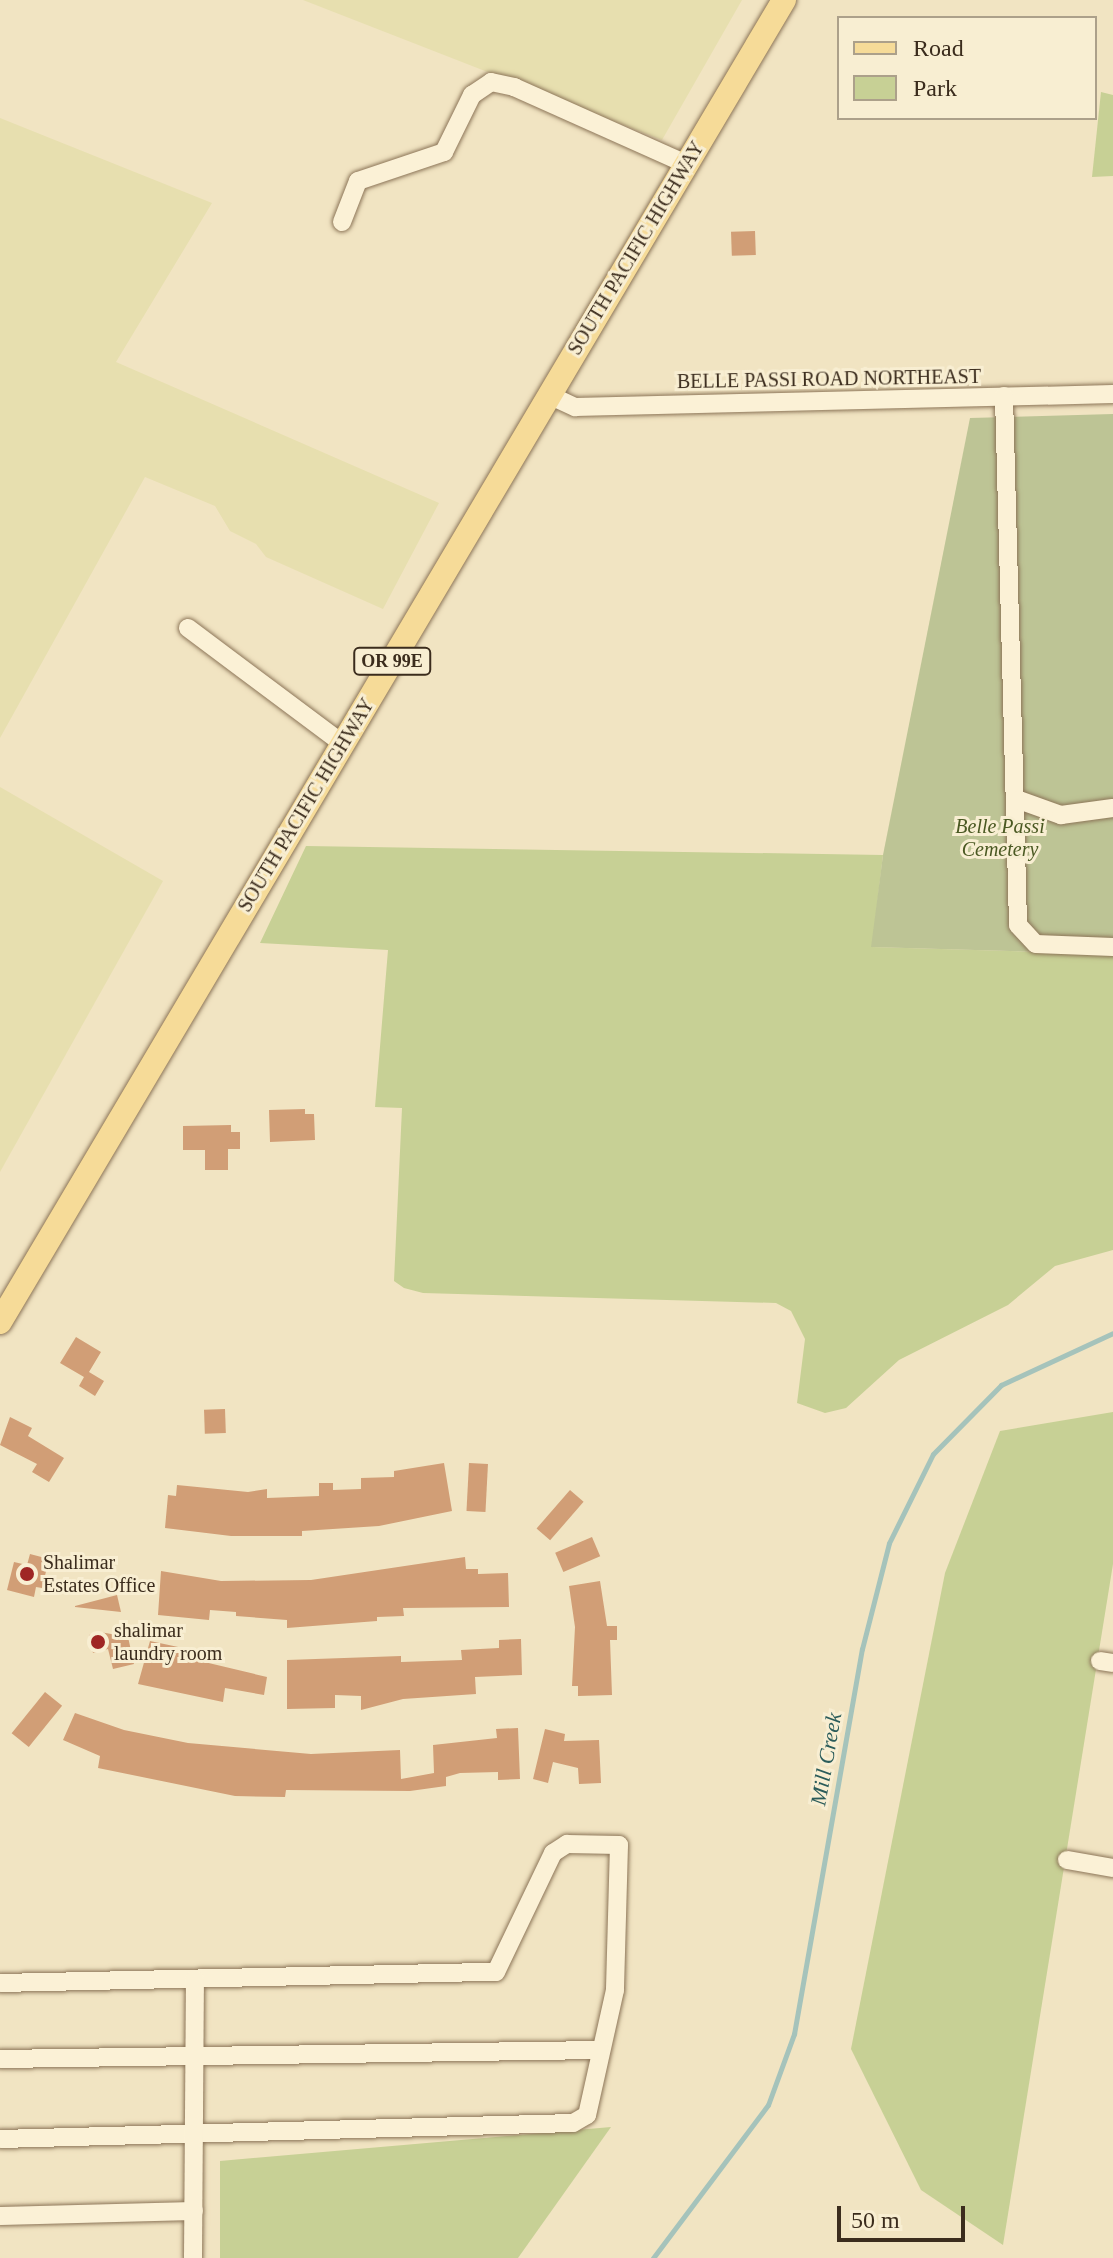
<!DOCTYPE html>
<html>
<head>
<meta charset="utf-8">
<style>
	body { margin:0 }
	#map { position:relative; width:1113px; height:2258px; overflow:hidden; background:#f1e4c2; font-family:"Times New Roman",serif }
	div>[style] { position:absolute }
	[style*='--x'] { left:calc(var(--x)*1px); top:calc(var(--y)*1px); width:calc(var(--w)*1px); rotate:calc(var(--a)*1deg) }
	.farmland>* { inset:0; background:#e7dfaf }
	.green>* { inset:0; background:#c7d095 }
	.cemetery>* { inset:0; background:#bdc495 }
	.stream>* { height:5px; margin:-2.5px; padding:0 2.5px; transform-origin:2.5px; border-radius:2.5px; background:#a5c3bb }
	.building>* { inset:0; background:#d19e76; transform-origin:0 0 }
	.roads { filter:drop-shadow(0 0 2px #8c7558) drop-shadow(0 0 2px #8c7558) }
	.minor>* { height:18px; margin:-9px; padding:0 9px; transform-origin:9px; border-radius:9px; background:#fbf1d6 }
	.major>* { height:24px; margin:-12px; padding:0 12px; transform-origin:12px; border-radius:12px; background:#f6db98 }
	.dots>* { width:22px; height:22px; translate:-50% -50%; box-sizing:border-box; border:4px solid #f8eed2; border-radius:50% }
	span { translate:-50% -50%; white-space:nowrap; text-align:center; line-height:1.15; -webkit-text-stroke:6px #f8eed2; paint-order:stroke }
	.shield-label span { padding:2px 6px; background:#f8eed2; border:2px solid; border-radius:6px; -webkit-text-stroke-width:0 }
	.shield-label { font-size:18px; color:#3b2c1d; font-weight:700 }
	.street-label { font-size:20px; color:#3b2c1d }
	.park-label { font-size:20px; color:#4a5922; font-style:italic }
	.poi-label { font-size:20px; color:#3b2c1d }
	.left { translate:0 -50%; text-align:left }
	.water-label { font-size:22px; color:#2b5c5a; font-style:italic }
	.legend { position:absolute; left:837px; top:16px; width:260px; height:104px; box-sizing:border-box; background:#f8eed2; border:2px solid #aca08a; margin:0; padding:10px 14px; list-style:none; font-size:24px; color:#3b2c1d }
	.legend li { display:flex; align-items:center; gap:16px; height:40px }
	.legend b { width:40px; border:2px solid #aca08a }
	.scale { position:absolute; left:837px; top:2206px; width:128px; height:36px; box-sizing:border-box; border:4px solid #3b2c1d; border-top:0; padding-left:10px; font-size:24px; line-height:28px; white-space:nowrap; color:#3b2c1d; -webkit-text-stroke:6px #f8eed2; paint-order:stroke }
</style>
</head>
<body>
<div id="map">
	<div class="farmland">
		<div style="clip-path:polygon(303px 0,742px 0,662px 140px)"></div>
		<div style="clip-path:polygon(0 118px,212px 203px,116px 362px,439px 503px,383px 609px,266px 557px,256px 544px,230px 531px,215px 506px,145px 477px,0 738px)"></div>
		<div style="clip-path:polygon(0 787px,163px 881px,0 1172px)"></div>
	</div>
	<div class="green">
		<div style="clip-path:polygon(1101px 92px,1113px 95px,1113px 176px,1092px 177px)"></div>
		<div style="clip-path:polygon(306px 846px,883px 855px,872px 947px,1113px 954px,1113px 1250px,1055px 1266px,1008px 1305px,899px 1360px,846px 1408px,825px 1413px,797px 1403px,805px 1339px,791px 1311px,776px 1303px,423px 1293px,404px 1288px,394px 1281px,402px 1108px,375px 1107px,388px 950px,260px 943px)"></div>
		<div style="clip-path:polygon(1113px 1412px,1113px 1564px,1003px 2245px,921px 2190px,851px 2049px,945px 1573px,1000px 1431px)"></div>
		<div style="clip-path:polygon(611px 2127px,518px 2258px,220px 2258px,220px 2161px)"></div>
	</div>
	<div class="cemetery">
		<div style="clip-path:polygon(1113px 414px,1113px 954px,871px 947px,883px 855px,970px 418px)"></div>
	</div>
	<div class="stream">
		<div style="--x:653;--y:2258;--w:191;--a:-53.1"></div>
		<div style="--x:768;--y:2105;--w:76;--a:-69.9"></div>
		<div style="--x:794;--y:2034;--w:391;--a:-80"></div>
		<div style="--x:862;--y:1649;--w:109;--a:-75.7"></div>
		<div style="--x:889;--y:1543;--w:99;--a:-63.7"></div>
		<div style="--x:933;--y:1454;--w:97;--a:-45.4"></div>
		<div style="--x:1001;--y:1385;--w:123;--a:-24.9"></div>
	</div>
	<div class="building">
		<div style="left:755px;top:231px;width:24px;height:24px;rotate:88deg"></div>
		<div style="clip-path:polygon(305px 1109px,305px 1114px,314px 1114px,315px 1140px,270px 1142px,269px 1110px)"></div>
		<div style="clip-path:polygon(231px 1125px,231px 1132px,240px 1132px,240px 1149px,228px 1149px,228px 1170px,205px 1170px,205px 1150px,183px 1150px,183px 1126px)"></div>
		<div style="clip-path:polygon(76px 1337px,101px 1352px,89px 1372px,104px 1381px,95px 1396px,79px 1386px,84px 1377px,60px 1363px)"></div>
		<div style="left:225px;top:1409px;width:24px;height:21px;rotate:88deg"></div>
		<div style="clip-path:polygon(10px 1417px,32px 1428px,28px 1436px,64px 1458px,49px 1482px,32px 1472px,37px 1464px,0 1445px)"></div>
		<div style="clip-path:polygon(444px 1463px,452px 1511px,379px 1526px,302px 1531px,302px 1536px,231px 1536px,165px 1528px,168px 1495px,176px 1496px,177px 1485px,248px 1492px,267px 1489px,267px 1498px,319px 1496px,319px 1483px,333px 1483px,333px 1490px,361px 1489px,361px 1478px,394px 1477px,394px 1471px)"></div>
		<div style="left:469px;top:1463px;width:19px;height:48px;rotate:3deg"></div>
		<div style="left:570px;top:1490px;width:18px;height:51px;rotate:41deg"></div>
		<div style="left:592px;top:1537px;width:21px;height:40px;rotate:67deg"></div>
		<div style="clip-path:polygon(30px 1554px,49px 1559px,42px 1588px,36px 1587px,34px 1597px,7px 1590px,14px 1562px,27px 1565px)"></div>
		<div style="clip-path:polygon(465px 1557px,466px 1569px,478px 1569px,478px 1574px,508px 1573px,509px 1607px,403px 1608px,404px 1616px,377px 1617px,377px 1621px,287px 1628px,287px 1620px,236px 1616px,236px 1612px,210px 1610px,209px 1620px,158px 1615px,161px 1571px,221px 1581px,311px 1580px)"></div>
		<div style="clip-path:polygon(600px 1581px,607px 1626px,617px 1626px,617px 1640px,610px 1640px,612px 1695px,578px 1696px,578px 1686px,572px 1686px,575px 1627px,569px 1586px)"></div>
		<div style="clip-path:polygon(117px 1595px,121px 1612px,75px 1607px,75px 1606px)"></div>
		<div style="clip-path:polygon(100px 1632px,128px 1637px,134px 1664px,113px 1669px,108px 1649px,93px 1653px,89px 1635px)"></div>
		<div style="clip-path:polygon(521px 1639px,522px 1675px,475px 1677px,476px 1694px,403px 1699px,361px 1710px,361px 1696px,335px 1695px,335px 1708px,287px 1709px,287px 1660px,401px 1656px,401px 1662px,462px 1660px,461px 1650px,499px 1648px,499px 1640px)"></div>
		<div style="clip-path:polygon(150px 1641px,197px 1651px,196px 1660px,267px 1677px,264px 1695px,225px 1688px,223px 1702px,138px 1684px)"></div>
		<div style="left:45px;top:1692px;width:22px;height:53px;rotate:39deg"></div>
		<div style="clip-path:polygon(75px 1713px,124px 1730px,188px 1743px,311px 1754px,400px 1750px,401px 1779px,434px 1773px,433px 1745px,497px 1738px,496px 1729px,518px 1728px,520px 1779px,498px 1780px,498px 1772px,460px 1773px,446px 1777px,446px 1786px,410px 1791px,286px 1790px,285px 1797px,235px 1796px,98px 1768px,100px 1756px,63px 1740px)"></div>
		<div style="clip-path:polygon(545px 1729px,565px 1734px,564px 1741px,599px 1740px,601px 1783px,579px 1784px,578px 1768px,553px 1762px,548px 1783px,533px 1779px)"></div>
	</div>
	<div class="roads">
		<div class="minor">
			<div style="--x:342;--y:222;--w:44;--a:-68.7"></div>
			<div style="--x:358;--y:181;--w:91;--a:-18.6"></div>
			<div style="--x:444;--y:152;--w:64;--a:-63.8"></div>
			<div style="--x:472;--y:95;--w:23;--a:-34"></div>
			<div style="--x:491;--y:82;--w:24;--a:12"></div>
			<div style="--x:514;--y:87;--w:188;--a:24.1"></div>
			<div style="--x:549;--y:395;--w:29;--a:25"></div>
			<div style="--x:575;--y:407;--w:538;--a:-1.38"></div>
			<div style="--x:1004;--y:396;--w:529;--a:88.48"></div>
			<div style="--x:1018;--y:925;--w:26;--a:47"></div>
			<div style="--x:1036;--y:944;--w:77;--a:2.2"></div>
			<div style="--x:188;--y:628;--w:194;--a:36.8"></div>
			<div style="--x:1019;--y:800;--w:45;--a:19.7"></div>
			<div style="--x:1061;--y:815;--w:52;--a:-7.7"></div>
			<div style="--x:1100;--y:1661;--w:13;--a:9"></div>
			<div style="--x:1067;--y:1860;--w:47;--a:9.9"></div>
			<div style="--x:0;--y:1983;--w:496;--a:-1.3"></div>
			<div style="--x:496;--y:1972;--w:132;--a:-64.4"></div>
			<div style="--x:553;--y:1853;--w:17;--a:-33"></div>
			<div style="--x:567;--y:1844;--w:52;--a:1.1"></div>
			<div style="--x:619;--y:1845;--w:145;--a:91.6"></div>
			<div style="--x:615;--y:1990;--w:128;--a:102.6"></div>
			<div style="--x:587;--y:2115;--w:16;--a:150"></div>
			<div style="--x:573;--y:2123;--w:573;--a:178.4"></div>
			<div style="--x:0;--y:2059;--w:600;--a:-0.86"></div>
			<div style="--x:0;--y:2216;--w:194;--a:-1.5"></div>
			<div style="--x:193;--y:2258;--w:279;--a:-89.6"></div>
		</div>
		<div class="major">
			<div style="--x:0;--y:1322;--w:1537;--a:-59.33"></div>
		</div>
	</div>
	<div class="dots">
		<div style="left:27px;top:1574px;background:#9f2624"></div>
		<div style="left:98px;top:1642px;background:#9f2624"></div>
	</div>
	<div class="shield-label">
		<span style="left:392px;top:661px">OR 99E</span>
	</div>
	<div class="street-label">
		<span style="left:636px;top:248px;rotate:-59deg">SOUTH PACIFIC HIGHWAY</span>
		<span style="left:829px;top:379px;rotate:-1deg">BELLE PASSI ROAD NORTHEAST</span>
		<span style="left:306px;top:805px;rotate:-59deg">SOUTH PACIFIC HIGHWAY</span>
	</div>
	<div class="park-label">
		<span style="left:1000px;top:838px">Belle Passi<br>Cemetery</span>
	</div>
	<div class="poi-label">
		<span class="left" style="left:43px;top:1574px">Shalimar<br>Estates Office</span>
		<span class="left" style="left:114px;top:1642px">shalimar<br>laundry room</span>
	</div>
	<div class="water-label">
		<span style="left:826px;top:1759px;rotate:-80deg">Mill Creek</span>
	</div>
	<ul class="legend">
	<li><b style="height:10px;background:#f6db98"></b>Road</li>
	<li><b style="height:22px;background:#c7d095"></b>Park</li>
	</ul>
	<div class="scale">50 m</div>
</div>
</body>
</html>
